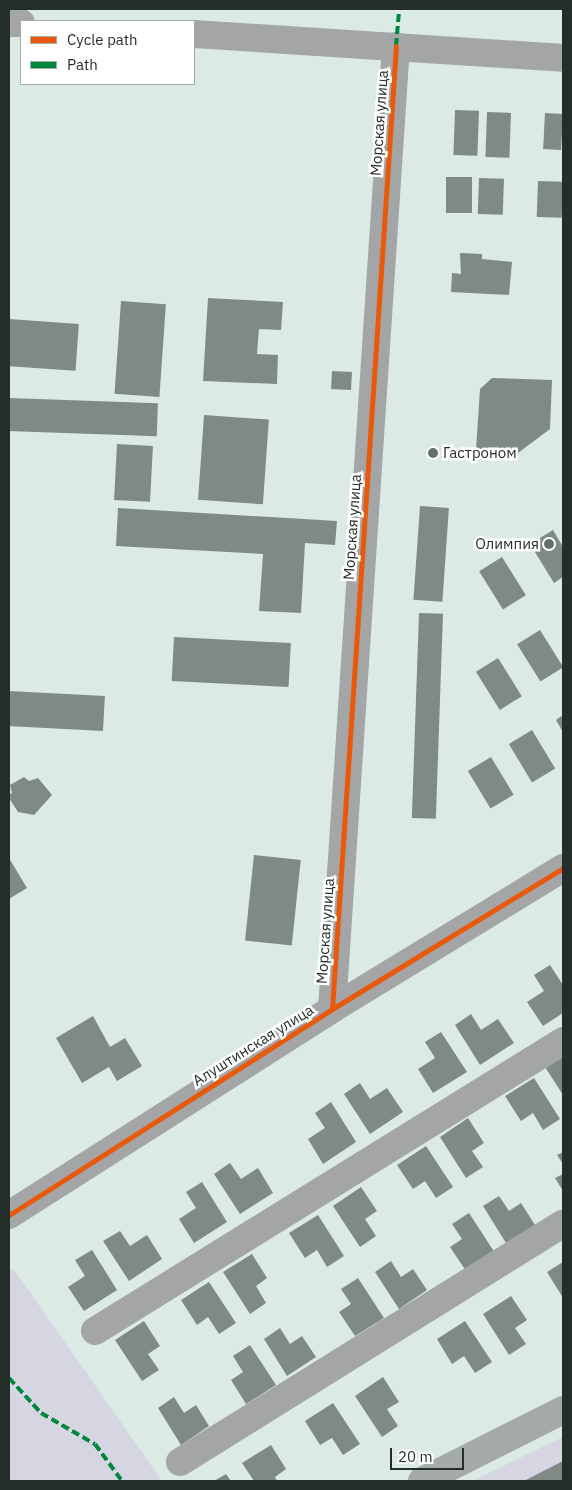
<!DOCTYPE html>
<html>
<head>
<meta charset="utf-8">
<style>
	body { margin:0 }
	#map { position:relative; width:572px; height:1490px; overflow:hidden; background:#dbeae5; font-family:"IBM Plex Sans",sans-serif }
	div>[style] { position:absolute }
	[style*='--x'] { left:calc(var(--x)*1px); top:calc(var(--y)*1px); width:calc(var(--w)*1px); rotate:calc(var(--a)*1deg) }
	.green>* { inset:0; background:#d5d6e1 }
	.building>* { inset:0; background:#7f8a86; transform-origin:0 0 }
	.minor>* { height:28px; margin:-14px; padding:0 14px; transform-origin:14px; border-radius:14px; background:#a4a5a6 }
	.major>* { height:28px; margin:-14px; padding:0 14px; transform-origin:14px; border-radius:14px; background:#a4a9a9 }
	.quiet>* { height:4px; margin-top:-2px; transform-origin:0; background:repeating-linear-gradient(90deg,#00873e 0 8px,transparent 0 12px) }
	.cycleway>* { height:5px; margin:-2.5px; padding:0 2.5px; transform-origin:2.5px; border-radius:2.5px; background:#e8590c }
	.dots>* { width:14px; height:14px; translate:-50% -50%; box-sizing:border-box; border:2px solid #fff; border-radius:50% }
	span { translate:-50% -50%; white-space:nowrap; text-align:center; line-height:1.15; -webkit-text-stroke:5px #fff; paint-order:stroke }
	.street-label { font-size:15px; color:#232d2a }
	.poi-label { font-size:15px; color:#232d2a }
	.left { translate:0 -50%; text-align:left }
	.right { translate:-100% -50%; text-align:right }
	.frame { position:absolute; inset:0; border:10px solid #232d2a; pointer-events:none }
	.legend { position:absolute; left:20px; top:20px; width:175px; height:65px; box-sizing:border-box; background:#fff; border:1px solid #a7abaa; margin:0; padding:6px 9px; list-style:none; font-size:15px; color:#232d2a }
	.legend li { display:flex; align-items:center; gap:10px; height:25px }
	.legend b { width:25px; border:1px solid #a7abaa }
	.scale { position:absolute; left:390px; top:1448px; width:74px; height:22px; box-sizing:border-box; border:2px solid #232d2a; border-top:0; padding-left:6px; font-size:15px; line-height:18px; white-space:nowrap; color:#232d2a; -webkit-text-stroke:4px #fff; paint-order:stroke }
</style>
</head>
<body>
<div id="map">
	<div class="green">
		<div style="clip-path:polygon(9px 1268px,15px 1271px,162px 1481px,9px 1481px)"></div>
		<div style="clip-path:polygon(563px 1437px,563px 1481px,472px 1481px)"></div>
	</div>
	<div class="building">
		<div style="left:455px;top:110px;width:24px;height:45px;rotate:2deg"></div>
		<div style="left:487px;top:112px;width:24px;height:45px;rotate:2deg"></div>
		<div style="left:545px;top:113px;width:18px;height:36px;rotate:3deg"></div>
		<div style="left:446px;top:177px;width:26px;height:36px"></div>
		<div style="left:479px;top:178px;width:25px;height:36px;rotate:2deg"></div>
		<div style="left:538px;top:181px;width:25px;height:36px;rotate:2deg"></div>
		<div style="clip-path:polygon(460px 253px,482px 254px,482px 259px,512px 262px,509px 295px,451px 292px,452px 273px,461px 274px)"></div>
		<div style="clip-path:polygon(208px 298px,283px 302px,281px 330px,259px 329px,257px 354px,278px 355px,277px 384px,203px 381px)"></div>
		<div style="left:121px;top:301px;width:45px;height:93px;rotate:4deg"></div>
		<div style="left:9px;top:319px;width:70px;height:47px;rotate:4deg"></div>
		<div style="left:332px;top:371px;width:20px;height:18px;rotate:3deg"></div>
		<div style="clip-path:polygon(492px 378px,552px 380px,550px 429px,518px 453px,476px 450px,480px 389px)"></div>
		<div style="left:9px;top:398px;width:149px;height:33px;rotate:2deg"></div>
		<div style="left:204px;top:415px;width:65px;height:85px;rotate:4deg"></div>
		<div style="left:117px;top:444px;width:36px;height:56px;rotate:3deg"></div>
		<div style="left:420px;top:506px;width:29px;height:94px;rotate:4deg"></div>
		<div style="clip-path:polygon(118px 508px,337px 521px,335px 545px,305px 543px,301px 613px,259px 611px,263px 554px,116px 546px)"></div>
		<div style="clip-path:polygon(553px 530px,563px 547px,563px 577px,554px 583px,530px 544px)"></div>
		<div style="left:502px;top:557px;width:45px;height:27px;rotate:58deg"></div>
		<div style="left:419px;top:613px;width:24px;height:205px;rotate:2deg"></div>
		<div style="left:540px;top:630px;width:44px;height:27px;rotate:58deg"></div>
		<div style="left:174px;top:637px;width:117px;height:44px;rotate:3deg"></div>
		<div style="left:498px;top:658px;width:45px;height:26px;rotate:58deg"></div>
		<div style="left:9px;top:691px;width:96px;height:35px;rotate:3deg"></div>
		<div style="clip-path:polygon(563px 715px,563px 732px,556px 720px)"></div>
		<div style="left:532px;top:730px;width:45px;height:27px;rotate:59deg"></div>
		<div style="left:491px;top:757px;width:44px;height:27px;rotate:59deg"></div>
		<div style="clip-path:polygon(24px 777px,29px 781px,38px 778px,52px 795px,34px 815px,18px 812px,9px 798px,9px 795px,12px 793px,10px 785px)"></div>
		<div style="left:254px;top:855px;width:47px;height:86px;rotate:6deg"></div>
		<div style="clip-path:polygon(9px 858px,27px 888px,9px 899px)"></div>
		<div style="clip-path:polygon(550px 965px,563px 985px,563px 1013px,543px 1026px,527px 1002px,544px 991px,534px 975px)"></div>
		<div style="clip-path:polygon(471px 1014px,481px 1030px,498px 1019px,514px 1043px,480px 1065px,455px 1025px)"></div>
		<div style="clip-path:polygon(93px 1016px,110px 1047px,125px 1038px,142px 1066px,117px 1081px,109px 1067px,82px 1083px,56px 1038px)"></div>
		<div style="clip-path:polygon(441px 1032px,467px 1072px,433px 1093px,418px 1069px,435px 1058px,425px 1042px)"></div>
		<div style="clip-path:polygon(563px 1056px,563px 1095px,545px 1067px)"></div>
		<div style="clip-path:polygon(534px 1078px,560px 1119px,543px 1130px,533px 1113px,521px 1121px,505px 1096px)"></div>
		<div style="clip-path:polygon(360px 1083px,370px 1099px,387px 1088px,403px 1112px,370px 1134px,344px 1094px)"></div>
		<div style="clip-path:polygon(331px 1102px,356px 1142px,323px 1164px,308px 1139px,325px 1128px,315px 1113px)"></div>
		<div style="clip-path:polygon(468px 1118px,484px 1143px,472px 1151px,483px 1167px,466px 1178px,440px 1137px)"></div>
		<div style="clip-path:polygon(426px 1146px,453px 1187px,436px 1198px,425px 1181px,413px 1189px,397px 1165px)"></div>
		<div style="clip-path:polygon(563px 1152px,563px 1164px,557px 1155px)"></div>
		<div style="clip-path:polygon(230px 1163px,241px 1179px,258px 1168px,273px 1193px,240px 1214px,214px 1174px)"></div>
		<div style="clip-path:polygon(563px 1174px,563px 1191px,555px 1178px)"></div>
		<div style="clip-path:polygon(202px 1182px,227px 1222px,194px 1243px,179px 1219px,196px 1208px,186px 1192px)"></div>
		<div style="clip-path:polygon(361px 1187px,377px 1211px,365px 1219px,376px 1236px,360px 1247px,333px 1206px)"></div>
		<div style="clip-path:polygon(499px 1196px,509px 1211px,521px 1203px,535px 1225px,506px 1243px,483px 1206px)"></div>
		<div style="clip-path:polygon(469px 1213px,495px 1253px,466px 1271px,450px 1247px,462px 1239px,452px 1224px)"></div>
		<div style="clip-path:polygon(318px 1215px,344px 1256px,327px 1267px,317px 1250px,305px 1258px,289px 1233px)"></div>
		<div style="clip-path:polygon(120px 1231px,130px 1246px,147px 1235px,162px 1259px,129px 1281px,103px 1241px)"></div>
		<div style="clip-path:polygon(92px 1250px,117px 1290px,84px 1311px,68px 1287px,85px 1276px,75px 1260px)"></div>
		<div style="clip-path:polygon(252px 1254px,267px 1278px,256px 1286px,266px 1303px,250px 1314px,223px 1272px)"></div>
		<div style="clip-path:polygon(391px 1261px,401px 1277px,413px 1269px,427px 1290px,399px 1309px,375px 1272px)"></div>
		<div style="clip-path:polygon(563px 1262px,563px 1298px,547px 1272px)"></div>
		<div style="clip-path:polygon(358px 1278px,384px 1318px,355px 1336px,339px 1312px,351px 1304px,341px 1289px)"></div>
		<div style="clip-path:polygon(209px 1282px,236px 1323px,219px 1334px,208px 1317px,197px 1325px,181px 1300px)"></div>
		<div style="clip-path:polygon(511px 1296px,527px 1320px,515px 1328px,526px 1344px,509px 1355px,483px 1314px)"></div>
		<div style="clip-path:polygon(144px 1321px,160px 1346px,148px 1354px,159px 1370px,142px 1381px,115px 1340px)"></div>
		<div style="clip-path:polygon(465px 1321px,492px 1362px,475px 1373px,464px 1356px,452px 1364px,437px 1339px)"></div>
		<div style="clip-path:polygon(280px 1328px,290px 1344px,302px 1336px,316px 1357px,287px 1376px,264px 1339px)"></div>
		<div style="clip-path:polygon(250px 1345px,276px 1385px,246px 1404px,231px 1380px,243px 1372px,233px 1356px)"></div>
		<div style="clip-path:polygon(383px 1377px,399px 1402px,387px 1409px,398px 1426px,382px 1437px,355px 1396px)"></div>
		<div style="clip-path:polygon(174px 1397px,184px 1413px,196px 1405px,209px 1426px,181px 1445px,158px 1408px)"></div>
		<div style="clip-path:polygon(333px 1403px,360px 1444px,343px 1455px,332px 1438px,320px 1445px,305px 1421px)"></div>
		<div style="clip-path:polygon(271px 1445px,286px 1469px,275px 1477px,277px 1481px,254px 1481px,242px 1463px)"></div>
		<div style="clip-path:polygon(563px 1461px,563px 1481px,524px 1481px)"></div>
		<div style="clip-path:polygon(226px 1474px,231px 1481px,214px 1481px)"></div>
	</div>
	<div class="minor">
		<div style="--x:9;--y:23;--w:12;--a:0"></div>
		<div style="--x:194;--y:34;--w:370;--a:3.7"></div>
		<div style="--x:332;--y:1009;--w:965;--a:-86.2"></div>
		<div style="--x:9;--y:1215;--w:383;--a:-32.5"></div>
		<div style="--x:332;--y:1009;--w:271;--a:-31.4"></div>
		<div style="--x:95;--y:1331;--w:551;--a:-31.78"></div>
		<div style="--x:180;--y:1462;--w:451;--a:-31.9"></div>
	</div>
	<div class="major">
		<div style="--x:422;--y:1481;--w:158;--a:-26.7"></div>
	</div>
	<div class="quiet">
		<div style="--x:396;--y:46;--w:37;--a:-85"></div>
		<div style="--x:9;--y:1378;--w:47;--a:47.6"></div>
		<div style="--x:41;--y:1413;--w:62;--a:29.9"></div>
		<div style="--x:95;--y:1444;--w:46;--a:53.9"></div>
	</div>
	<div class="cycleway">
		<div style="--x:332;--y:1009;--w:965;--a:-86.2"></div>
		<div style="--x:9;--y:1215;--w:383;--a:-32.5"></div>
		<div style="--x:332;--y:1009;--w:271;--a:-31.4"></div>
	</div>
	<div class="dots">
		<div style="left:433px;top:453px;background:#636f6b"></div>
		<div style="left:549px;top:544px;background:#636f6b"></div>
	</div>
	<div class="street-label">
		<span style="left:379px;top:123px;rotate:-86deg">Морская улица</span>
		<span style="left:352px;top:527px;rotate:-86deg">Морская улица</span>
		<span style="left:325px;top:931px;rotate:-86deg">Морская улица</span>
		<span style="left:253px;top:1045px;rotate:-32deg">Алуштинская улица</span>
	</div>
	<div class="poi-label">
		<span class="left" style="left:443px;top:453px">Гастроном</span>
		<span class="right" style="left:539px;top:544px">Олимпия</span>
	</div>
	<div class="frame"></div>
	<ul class="legend">
	<li><b style="height:6px;background:#e8590c"></b>Cycle path</li>
	<li><b style="height:6px;background:#00873e"></b>Path</li>
	</ul>
	<div class="scale">20 m</div>
</div>
</body>
</html>
